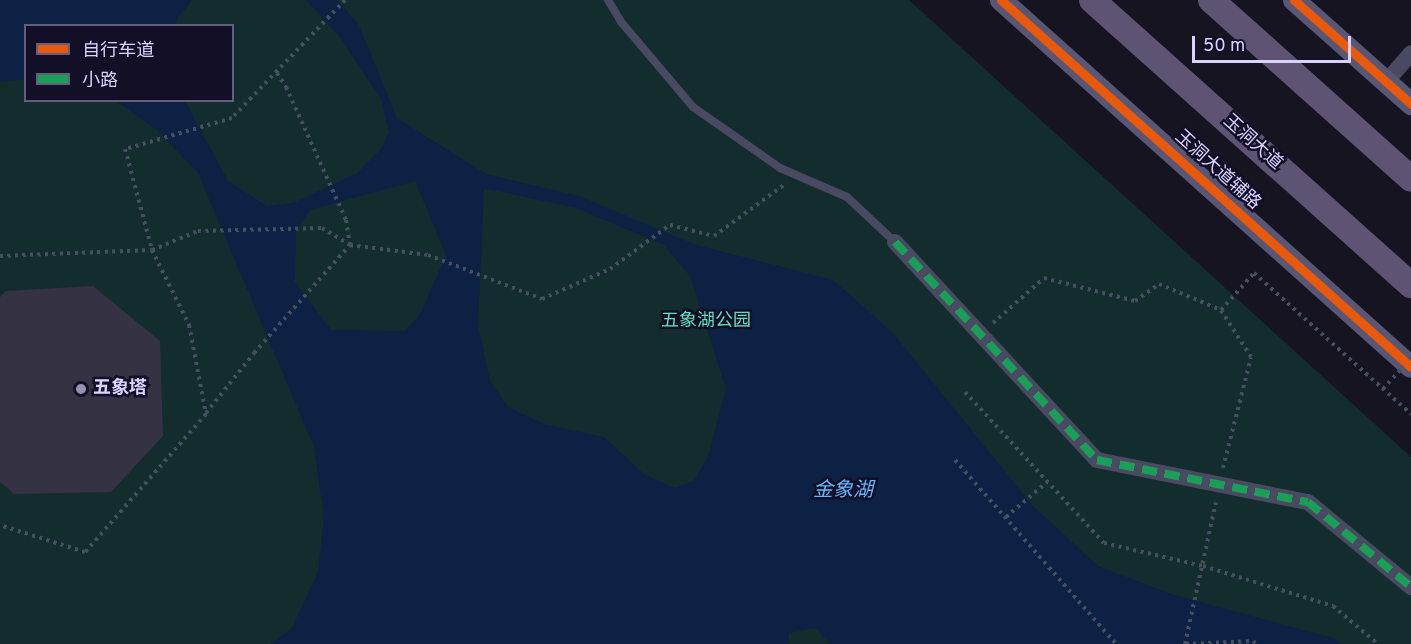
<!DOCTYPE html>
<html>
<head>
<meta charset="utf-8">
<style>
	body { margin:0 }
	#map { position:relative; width:1411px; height:644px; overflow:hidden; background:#161421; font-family:Overpass,"Noto Sans SC",sans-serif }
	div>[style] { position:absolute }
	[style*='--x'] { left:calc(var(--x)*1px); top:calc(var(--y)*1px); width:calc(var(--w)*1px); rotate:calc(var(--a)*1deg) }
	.green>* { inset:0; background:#132c2d }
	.water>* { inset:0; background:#0d2144 }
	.building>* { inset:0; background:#343243 }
	.path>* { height:4px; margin-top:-2px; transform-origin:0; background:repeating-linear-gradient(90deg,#44505f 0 3px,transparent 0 7.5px) }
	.lane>* { height:8px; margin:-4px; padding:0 4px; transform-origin:4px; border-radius:4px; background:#4a4962 }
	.street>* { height:16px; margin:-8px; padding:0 8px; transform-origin:8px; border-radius:8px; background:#4a4962 }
	.secondary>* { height:22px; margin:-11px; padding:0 11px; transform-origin:11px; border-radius:11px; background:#575674 }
	.primary>* { height:26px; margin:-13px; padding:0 13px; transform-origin:13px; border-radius:13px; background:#5e5373 }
	.path-bridge>* { height:4px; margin-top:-2px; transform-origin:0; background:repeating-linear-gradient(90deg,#44505f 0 3px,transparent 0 7.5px) }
	.quiet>* { height:8px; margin-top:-4px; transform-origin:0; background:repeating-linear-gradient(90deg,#1a9f57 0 15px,transparent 0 23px) }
	.cycleway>* { height:9px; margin:-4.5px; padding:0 4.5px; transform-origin:4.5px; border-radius:4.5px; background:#e8590c }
	.dots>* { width:16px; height:16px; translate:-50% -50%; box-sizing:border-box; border:3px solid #130f26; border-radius:50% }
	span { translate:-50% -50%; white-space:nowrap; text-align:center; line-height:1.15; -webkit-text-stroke:5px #130f26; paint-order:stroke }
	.street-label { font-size:18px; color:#d9d4ff }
	.park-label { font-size:18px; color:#5fe0c0 }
	.poi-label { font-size:18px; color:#d9d4ff; font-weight:700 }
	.left { translate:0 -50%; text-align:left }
	.water-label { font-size:20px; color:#62b6ff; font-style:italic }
	.legend { position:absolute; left:24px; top:24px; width:210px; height:78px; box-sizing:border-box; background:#130f26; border:2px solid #625e7d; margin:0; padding:8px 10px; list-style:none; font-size:18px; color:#d9d4ff }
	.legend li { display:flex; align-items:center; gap:12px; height:30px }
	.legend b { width:30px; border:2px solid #625e7d }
	.scale { position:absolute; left:1192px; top:36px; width:159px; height:27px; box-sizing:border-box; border:3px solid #d9d4ff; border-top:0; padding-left:8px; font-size:18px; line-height:21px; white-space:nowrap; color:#d9d4ff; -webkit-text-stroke:4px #130f26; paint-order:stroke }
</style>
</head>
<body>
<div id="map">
	<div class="green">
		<div style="clip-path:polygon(evenodd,0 0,909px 0,1411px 457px,1411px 644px,0 644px,0 0,26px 26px,232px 26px,232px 100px,26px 100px,26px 26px)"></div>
	</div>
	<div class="water">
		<div style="clip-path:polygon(0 0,192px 0,178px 18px,175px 25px,26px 26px,25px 79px,0 82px)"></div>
		<div style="clip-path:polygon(evenodd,306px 0,337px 0,358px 23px,397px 118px,486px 174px,579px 196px,696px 245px,833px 280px,892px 332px,1033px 506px,1098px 566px,1171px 594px,1333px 638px,1341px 644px,830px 644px,815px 628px,789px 633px,788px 644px,271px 644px,292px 628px,318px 572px,324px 517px,314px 447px,198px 173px,157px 130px,116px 101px,185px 101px,228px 181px,267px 206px,293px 203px,357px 173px,380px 150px,389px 132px,381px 99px,339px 36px,306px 0,415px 181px,446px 255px,420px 314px,405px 331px,331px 330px,295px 282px,296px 231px,310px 210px,415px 181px,306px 0,484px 188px,576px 208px,664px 245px,690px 276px,726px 389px,708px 456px,694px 481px,675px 488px,645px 475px,604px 437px,544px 424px,508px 407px,490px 381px,478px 325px,484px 188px)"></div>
	</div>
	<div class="building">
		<div style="clip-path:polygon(93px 286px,160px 341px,163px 436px,111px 492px,14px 494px,0 482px,0 297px,6px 291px)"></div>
	</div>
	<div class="path">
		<div style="--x:345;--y:0;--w:163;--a:133.8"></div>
		<div style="--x:232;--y:118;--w:111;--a:163.8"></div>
		<div style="--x:125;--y:149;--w:105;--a:75"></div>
		<div style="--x:152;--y:250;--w:50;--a:-22.4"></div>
		<div style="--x:198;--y:231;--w:124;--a:-1.4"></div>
		<div style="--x:322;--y:228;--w:33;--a:31"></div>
		<div style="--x:350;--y:245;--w:79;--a:7.3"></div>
		<div style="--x:428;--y:255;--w:122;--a:21.1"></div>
		<div style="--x:542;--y:299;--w:74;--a:-23.8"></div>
		<div style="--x:610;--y:269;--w:74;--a:-36.3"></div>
		<div style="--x:670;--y:225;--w:45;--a:14"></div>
		<div style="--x:714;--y:236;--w:88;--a:-36.2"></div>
		<div style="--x:277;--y:73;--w:17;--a:57"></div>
		<div style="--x:286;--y:87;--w:146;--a:65.7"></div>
		<div style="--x:346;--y:220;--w:25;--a:81"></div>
		<div style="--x:0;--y:256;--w:152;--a:-2.3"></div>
		<div style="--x:152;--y:250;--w:84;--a:63.7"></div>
		<div style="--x:189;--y:325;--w:91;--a:79.2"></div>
		<div style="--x:206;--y:414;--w:184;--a:131.2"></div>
		<div style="--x:85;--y:552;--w:89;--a:-162.4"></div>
		<div style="--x:993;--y:323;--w:68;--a:-41.4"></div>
		<div style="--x:1044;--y:278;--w:94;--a:14.2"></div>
		<div style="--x:1135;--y:301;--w:29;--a:-35"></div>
		<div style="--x:1159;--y:284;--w:67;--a:22.8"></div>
		<div style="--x:965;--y:392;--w:205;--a:47.4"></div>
		<div style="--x:1104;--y:543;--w:102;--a:13.1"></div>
		<div style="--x:1203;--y:566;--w:136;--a:17.1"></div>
		<div style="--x:1333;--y:606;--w:59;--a:40.2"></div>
		<div style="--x:206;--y:413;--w:77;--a:-51.3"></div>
		<div style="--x:254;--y:353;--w:144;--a:-48.4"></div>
		<div style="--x:955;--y:460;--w:244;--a:48.8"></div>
		<div style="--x:1223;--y:468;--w:114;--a:-75.8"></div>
		<div style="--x:1251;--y:357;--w:56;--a:-122.6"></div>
		<div style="--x:1221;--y:310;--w:50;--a:-48.3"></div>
		<div style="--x:1254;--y:273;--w:211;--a:41.9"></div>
		<div style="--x:1006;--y:517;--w:54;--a:-40.5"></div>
		<div style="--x:1185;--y:644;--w:145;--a:-77.7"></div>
		<div style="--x:1186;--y:644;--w:67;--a:-2.6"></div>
		<div style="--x:1253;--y:641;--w:4;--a:45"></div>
	</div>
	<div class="lane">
		<div style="--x:608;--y:0;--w:27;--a:59"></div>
		<div style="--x:622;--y:23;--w:110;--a:49.8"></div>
		<div style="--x:693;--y:107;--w:106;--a:35"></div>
		<div style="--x:780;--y:168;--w:73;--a:23.4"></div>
		<div style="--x:847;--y:197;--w:66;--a:43.2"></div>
	</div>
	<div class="street">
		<div style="--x:1386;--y:82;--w:38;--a:-49"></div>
		<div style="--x:895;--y:242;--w:297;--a:47.2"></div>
		<div style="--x:1097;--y:460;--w:215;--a:11.3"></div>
		<div style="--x:1308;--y:502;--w:134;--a:39.5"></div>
	</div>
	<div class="secondary">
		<div style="--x:1001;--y:0;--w:550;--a:41.83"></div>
		<div style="--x:1294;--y:0;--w:157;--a:41.6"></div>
	</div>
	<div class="primary">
		<div style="--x:1092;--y:0;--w:428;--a:41.8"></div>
		<div style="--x:1211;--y:0;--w:268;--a:41.8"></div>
	</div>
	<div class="path-bridge">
		<div style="--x:1383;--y:389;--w:42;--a:-47.9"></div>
	</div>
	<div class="quiet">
		<div style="--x:895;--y:242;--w:297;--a:47.2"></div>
		<div style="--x:1097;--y:460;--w:215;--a:11.3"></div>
		<div style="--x:1308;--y:502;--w:134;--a:39.5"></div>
	</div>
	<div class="cycleway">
		<div style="--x:1001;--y:0;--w:550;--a:41.83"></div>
		<div style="--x:1294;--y:0;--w:157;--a:41.6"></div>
	</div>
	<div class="dots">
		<div style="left:81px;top:389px;background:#9591b1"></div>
	</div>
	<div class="street-label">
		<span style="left:1252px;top:143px;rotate:42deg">玉洞大道</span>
		<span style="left:1217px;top:171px;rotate:42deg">玉洞大道辅路</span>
	</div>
	<div class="park-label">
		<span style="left:706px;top:322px">五象湖公园</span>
	</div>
	<div class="poi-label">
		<span class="left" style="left:93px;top:389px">五象塔</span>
	</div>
	<div class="water-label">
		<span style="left:843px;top:491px">金象湖</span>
	</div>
	<ul class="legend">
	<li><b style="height:8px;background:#e8590c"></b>自行车道</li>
	<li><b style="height:8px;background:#1a9f57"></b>小路</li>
	</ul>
	<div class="scale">50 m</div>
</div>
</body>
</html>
